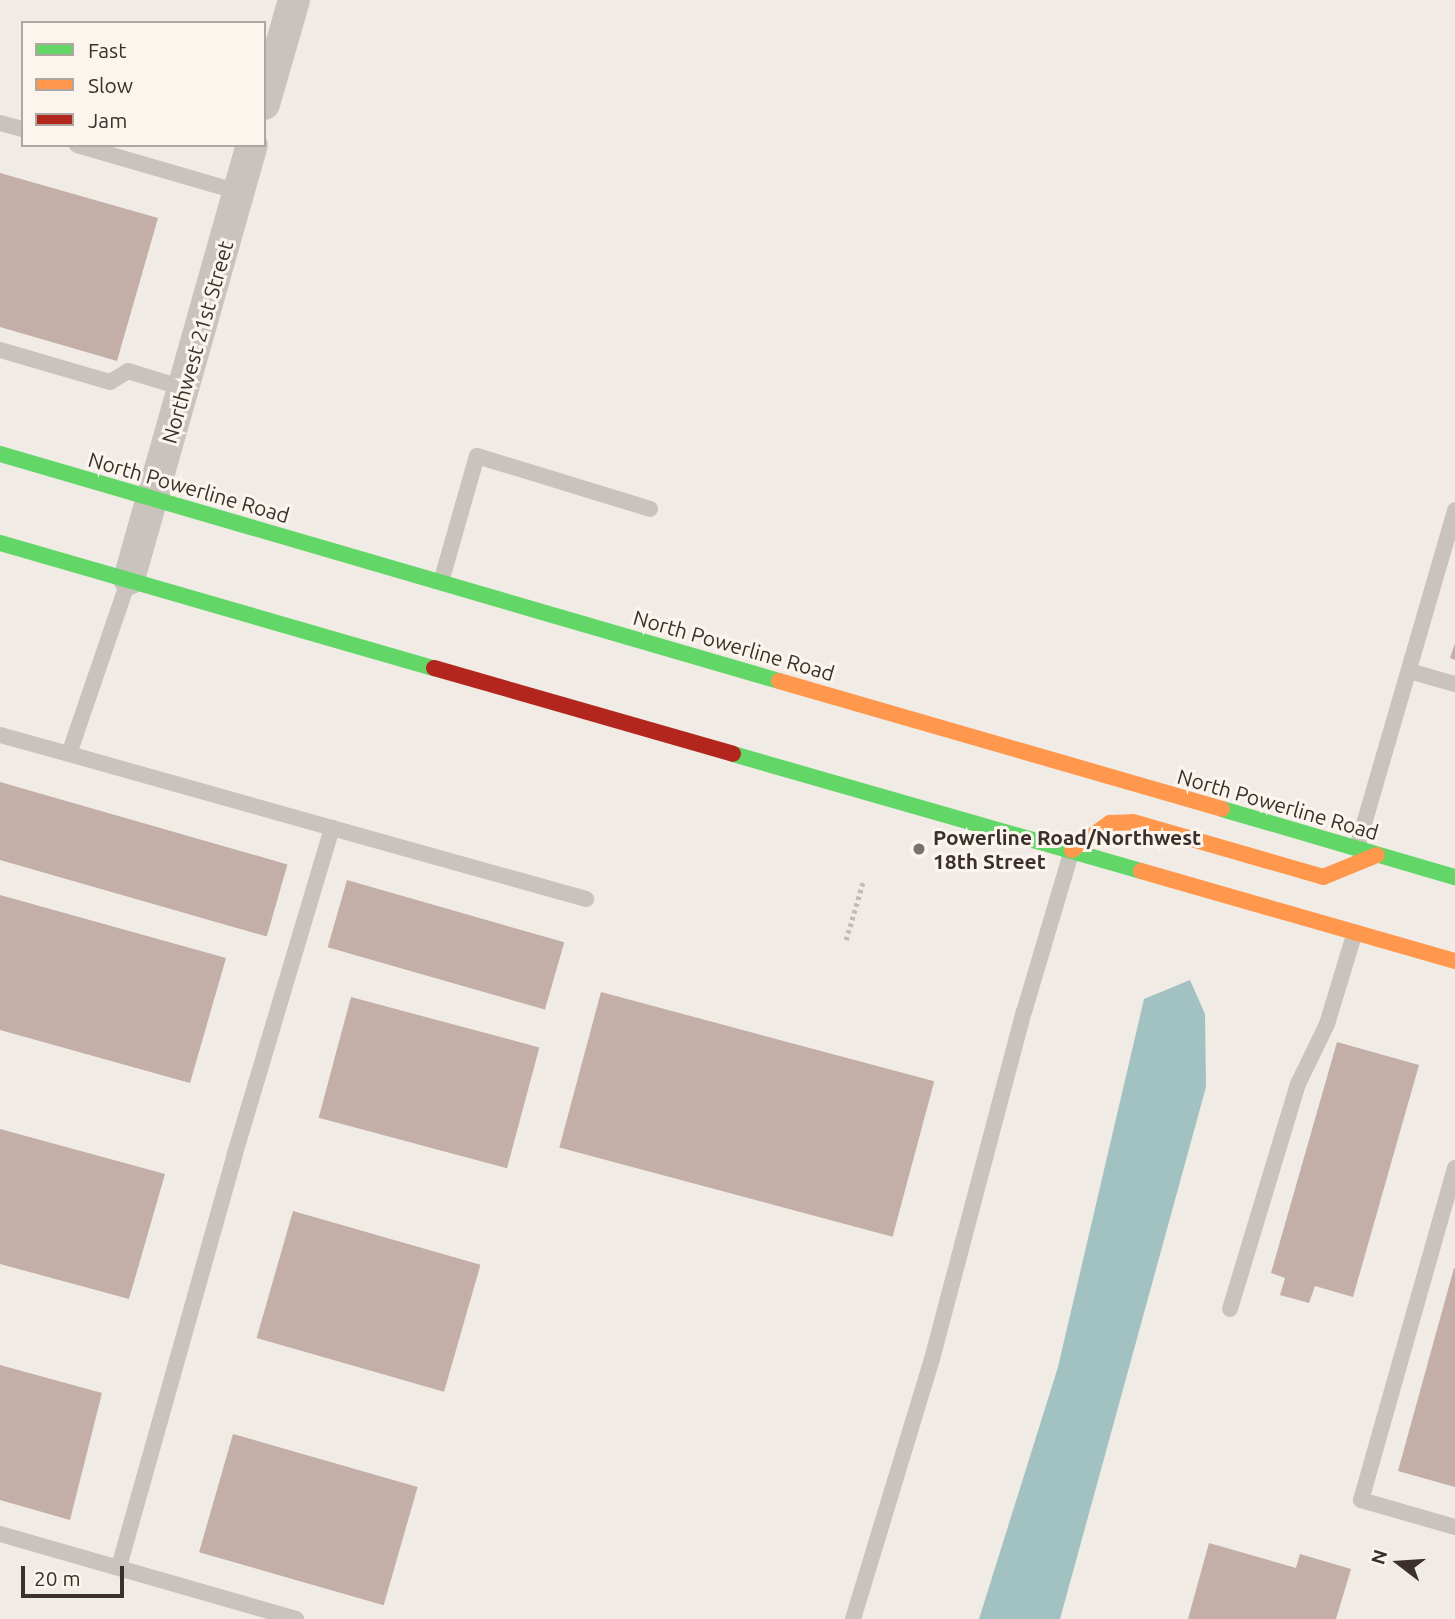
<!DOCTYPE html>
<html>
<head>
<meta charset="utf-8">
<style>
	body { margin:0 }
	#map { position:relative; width:1455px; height:1619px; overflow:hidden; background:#f0ebe5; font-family:Ubuntu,sans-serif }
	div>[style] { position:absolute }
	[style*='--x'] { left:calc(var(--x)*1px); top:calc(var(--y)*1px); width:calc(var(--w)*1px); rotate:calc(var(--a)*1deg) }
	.water>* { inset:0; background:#a1c2c1 }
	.building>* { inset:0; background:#c3afa7; transform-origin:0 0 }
	.path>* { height:4.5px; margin-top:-2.25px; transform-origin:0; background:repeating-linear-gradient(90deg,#c2bbb6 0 3.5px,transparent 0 7px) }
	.lane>* { height:16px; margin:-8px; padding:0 8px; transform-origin:8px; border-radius:8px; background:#c9c3be }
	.street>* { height:32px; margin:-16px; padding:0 16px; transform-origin:16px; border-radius:16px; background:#c9c3be }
	.fast>* { height:16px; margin:-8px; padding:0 8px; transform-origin:8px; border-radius:8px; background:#63d668 }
	.slow>* { height:16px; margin:-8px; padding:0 8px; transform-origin:8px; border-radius:8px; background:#ff974d }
	.jam>* { height:16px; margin:-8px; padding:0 8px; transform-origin:8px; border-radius:8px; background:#b3261e }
	.dots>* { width:19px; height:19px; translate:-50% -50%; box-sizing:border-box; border:4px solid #fbf5ee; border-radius:50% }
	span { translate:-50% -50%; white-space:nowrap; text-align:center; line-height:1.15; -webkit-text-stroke:6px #fbf5ee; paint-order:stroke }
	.street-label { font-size:21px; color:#3b302b }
	.poi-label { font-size:21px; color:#3b302b; font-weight:700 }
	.left { translate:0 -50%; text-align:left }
	.legend { position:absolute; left:21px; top:21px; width:245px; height:126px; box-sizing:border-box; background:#fbf5ee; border:2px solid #aea6a0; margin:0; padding:9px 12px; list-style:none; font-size:21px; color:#3b302b }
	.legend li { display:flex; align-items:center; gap:14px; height:35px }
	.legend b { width:35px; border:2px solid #aea6a0 }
	.north { position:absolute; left:1364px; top:1528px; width:70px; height:70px; -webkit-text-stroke:5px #fbf5ee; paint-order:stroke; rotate:287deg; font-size:19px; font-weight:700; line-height:28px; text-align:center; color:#3b302b }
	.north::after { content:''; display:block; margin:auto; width:24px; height:32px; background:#3b302b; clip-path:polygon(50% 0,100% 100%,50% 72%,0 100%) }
	.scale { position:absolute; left:21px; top:1566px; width:103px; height:32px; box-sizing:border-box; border:4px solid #3b302b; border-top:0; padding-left:9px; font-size:21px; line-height:24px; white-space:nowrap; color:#3b302b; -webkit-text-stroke:5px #fbf5ee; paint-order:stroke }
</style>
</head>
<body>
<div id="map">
	<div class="water">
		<div style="clip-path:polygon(1190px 980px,1205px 1014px,1206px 1087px,1060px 1619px,979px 1619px,1058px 1367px,1144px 999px)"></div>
	</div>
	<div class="building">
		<div style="clip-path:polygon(0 173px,158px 218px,117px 361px,0 327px)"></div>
		<div style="clip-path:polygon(1455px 643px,1455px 660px,1450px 658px)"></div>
		<div style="left:0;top:782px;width:299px;height:75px;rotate:16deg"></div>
		<div style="left:347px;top:880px;width:226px;height:70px;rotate:16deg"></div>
		<div style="clip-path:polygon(0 895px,226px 958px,190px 1083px,0 1030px)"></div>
		<div style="left:601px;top:992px;width:345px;height:161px;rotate:15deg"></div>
		<div style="left:351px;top:997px;width:195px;height:125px;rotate:15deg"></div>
		<div style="clip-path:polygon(1337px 1042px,1419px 1065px,1353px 1297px,1315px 1286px,1309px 1303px,1280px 1295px,1285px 1278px,1271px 1273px)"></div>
		<div style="clip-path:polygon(0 1129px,165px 1174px,129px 1299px,0 1264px)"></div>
		<div style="left:293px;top:1211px;width:195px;height:132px;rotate:16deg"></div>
		<div style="clip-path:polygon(1454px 1268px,1455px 1268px,1455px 1487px,1398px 1471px)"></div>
		<div style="clip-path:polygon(0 1365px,102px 1393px,70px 1520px,0 1500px)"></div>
		<div style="left:233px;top:1434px;width:192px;height:123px;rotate:16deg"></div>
		<div style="clip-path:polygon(1209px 1543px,1296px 1568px,1300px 1554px,1351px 1569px,1336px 1619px,1188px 1619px)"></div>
	</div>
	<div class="path">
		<div style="--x:846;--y:940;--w:60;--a:-73.7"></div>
	</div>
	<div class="lane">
		<div style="--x:0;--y:123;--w:24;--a:15"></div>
		<div style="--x:77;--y:145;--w:169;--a:16.2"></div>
		<div style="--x:0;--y:350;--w:115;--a:16.2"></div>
		<div style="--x:110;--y:382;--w:21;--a:-31"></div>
		<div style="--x:128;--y:371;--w:58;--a:17.2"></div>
		<div style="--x:441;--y:582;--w:131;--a:-74.1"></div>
		<div style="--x:477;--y:456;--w:181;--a:17"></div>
		<div style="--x:1409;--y:671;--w:48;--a:15.8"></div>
		<div style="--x:0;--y:735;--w:72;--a:15.4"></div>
		<div style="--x:69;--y:754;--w:185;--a:-71.1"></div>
		<div style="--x:69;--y:754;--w:273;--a:15.7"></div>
		<div style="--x:332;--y:828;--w:340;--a:106.6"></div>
		<div style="--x:235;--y:1154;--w:429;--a:105.7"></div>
		<div style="--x:332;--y:828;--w:264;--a:15.6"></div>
		<div style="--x:1357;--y:848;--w:352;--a:-73.8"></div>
		<div style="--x:1455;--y:1168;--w:345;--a:105.8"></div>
		<div style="--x:1361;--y:1500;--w:98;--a:16"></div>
		<div style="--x:1230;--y:1309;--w:235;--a:-73.2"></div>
		<div style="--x:1298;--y:1084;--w:67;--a:-64.2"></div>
		<div style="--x:1327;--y:1024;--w:96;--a:-73.1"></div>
		<div style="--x:0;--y:1534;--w:308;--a:16"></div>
		<div style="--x:853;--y:1619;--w:272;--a:-73.1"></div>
		<div style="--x:932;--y:1359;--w:359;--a:-75.2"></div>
		<div style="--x:1024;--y:1012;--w:169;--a:-73.5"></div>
	</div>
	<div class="street">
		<div style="--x:264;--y:104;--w:108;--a:-73.9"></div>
		<div style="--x:129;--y:579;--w:451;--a:-74.2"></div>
	</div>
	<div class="fast">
		<div style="--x:0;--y:454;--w:811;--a:16.25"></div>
		<div style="--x:0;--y:543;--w:452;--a:16.1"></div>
		<div style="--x:733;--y:754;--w:424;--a:16"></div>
		<div style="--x:1222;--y:809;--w:243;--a:16.3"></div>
	</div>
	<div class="slow">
		<div style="--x:779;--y:681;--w:461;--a:16.1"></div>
		<div style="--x:1072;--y:850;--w:47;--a:-35.4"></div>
		<div style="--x:1110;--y:823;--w:23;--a:-2"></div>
		<div style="--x:1133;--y:822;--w:198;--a:16.1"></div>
		<div style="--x:1323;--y:877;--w:58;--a:-22.2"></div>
		<div style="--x:1141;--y:871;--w:327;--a:16"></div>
	</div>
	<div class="jam">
		<div style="--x:434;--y:668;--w:311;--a:16"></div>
	</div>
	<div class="dots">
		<div style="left:919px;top:849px;background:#7a716c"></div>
	</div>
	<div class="street-label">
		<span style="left:197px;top:342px;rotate:-74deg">Northwest 21st Street</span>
		<span style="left:189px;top:487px;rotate:16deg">North Powerline Road</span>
		<span style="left:734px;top:645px;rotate:16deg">North Powerline Road</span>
		<span style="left:1278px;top:804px;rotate:16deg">North Powerline Road</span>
	</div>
	<div class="poi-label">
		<span class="left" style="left:933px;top:849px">Powerline Road/Northwest<br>18th Street</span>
	</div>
	<ul class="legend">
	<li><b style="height:9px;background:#63d668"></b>Fast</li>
	<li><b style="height:9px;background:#ff974d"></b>Slow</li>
	<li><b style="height:9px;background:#b3261e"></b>Jam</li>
	</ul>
	<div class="north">N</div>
	<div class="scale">20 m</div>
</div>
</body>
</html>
